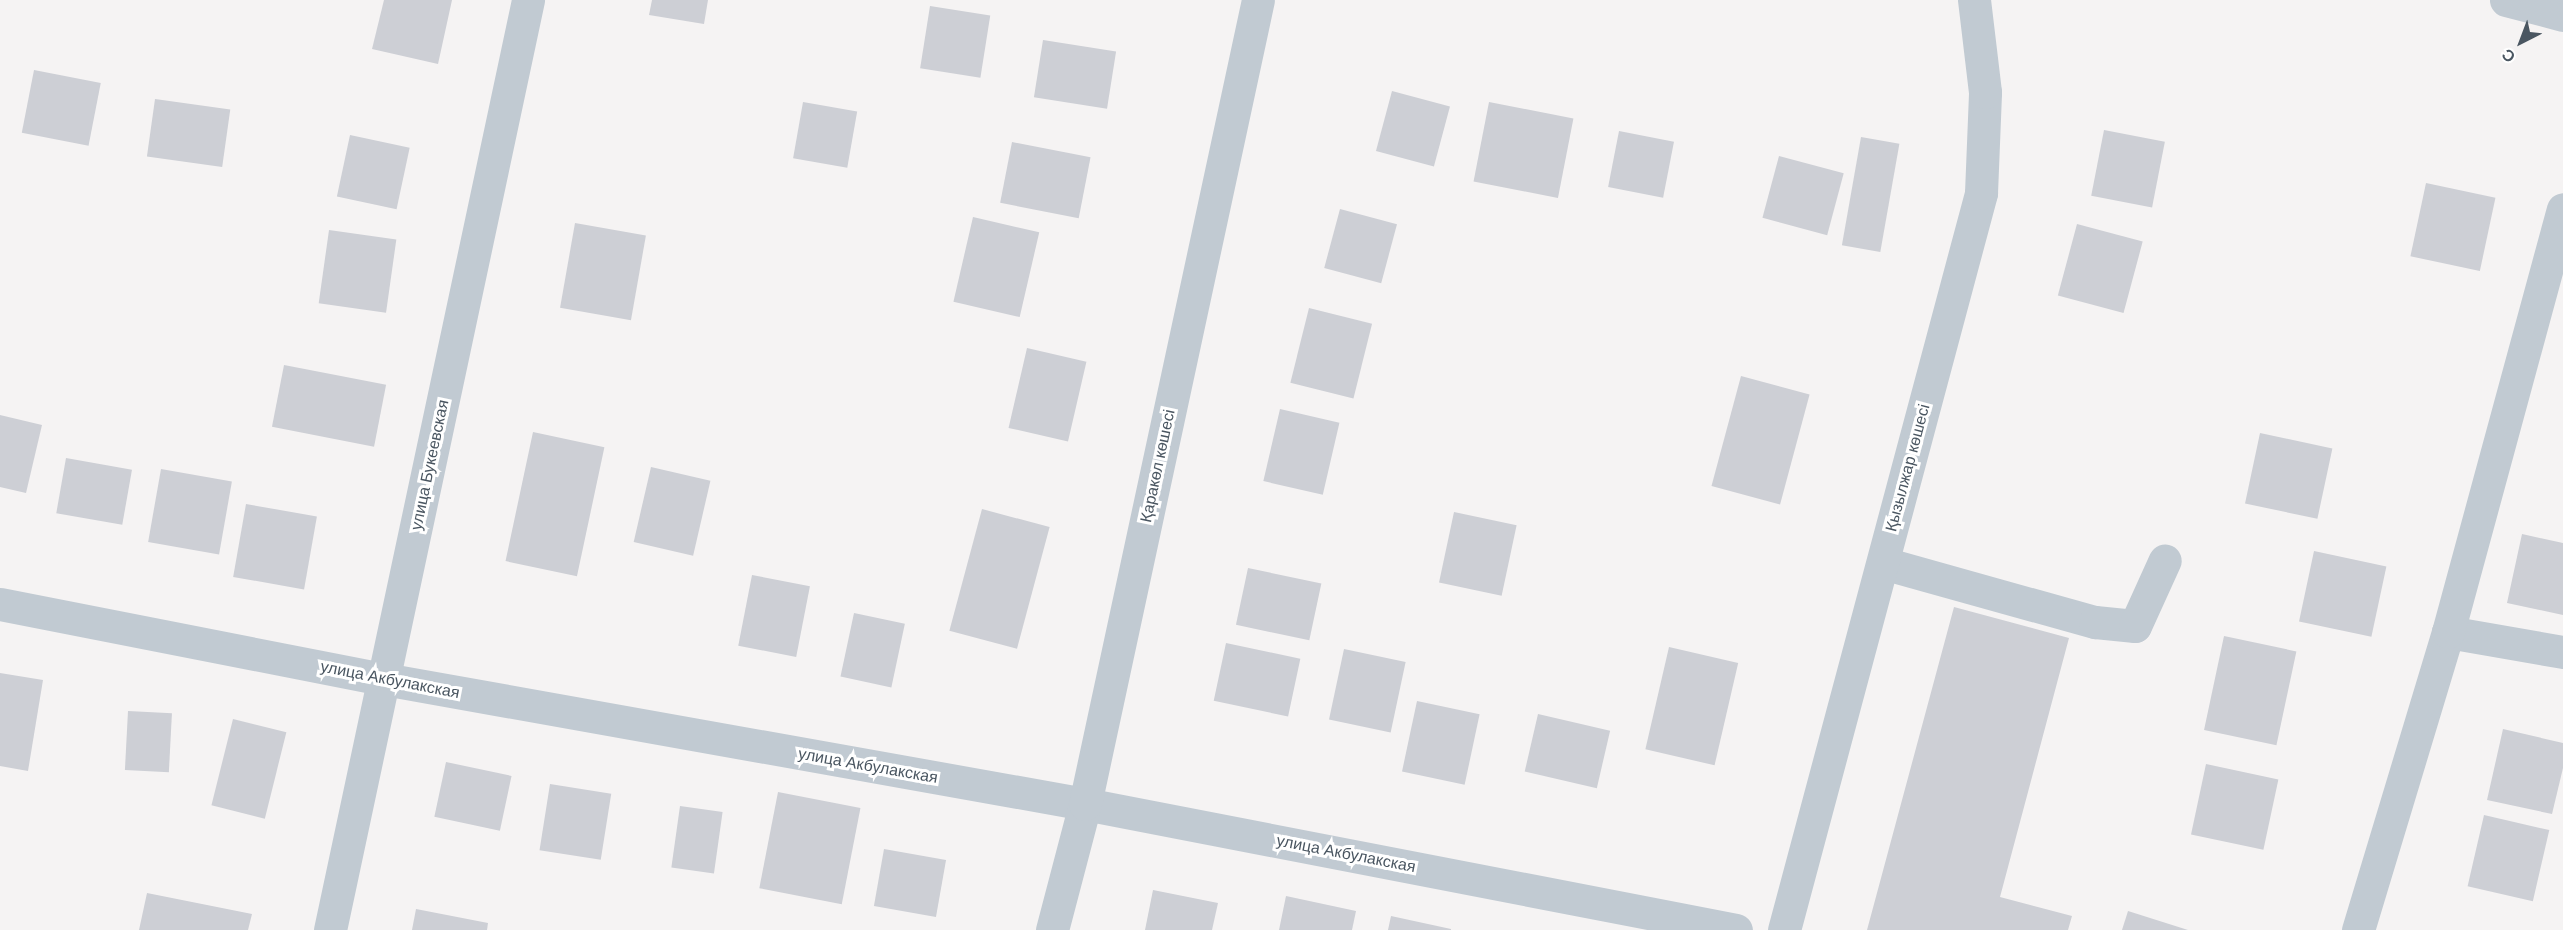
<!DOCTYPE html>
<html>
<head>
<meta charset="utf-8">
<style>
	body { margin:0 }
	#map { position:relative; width:2563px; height:930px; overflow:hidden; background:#f5f3f3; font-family:Arial,sans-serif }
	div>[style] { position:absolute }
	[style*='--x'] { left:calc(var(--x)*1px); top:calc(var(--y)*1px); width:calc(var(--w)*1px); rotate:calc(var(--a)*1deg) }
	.building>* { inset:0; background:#cdcfd5; transform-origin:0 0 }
	.minor>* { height:33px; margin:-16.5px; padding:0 16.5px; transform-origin:16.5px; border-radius:16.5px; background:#c1cad2 }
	span { translate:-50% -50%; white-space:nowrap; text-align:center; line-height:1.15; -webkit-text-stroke:6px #fff; paint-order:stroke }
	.street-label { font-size:16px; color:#4a5661 }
	.north { position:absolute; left:2491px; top:12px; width:60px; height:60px; -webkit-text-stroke:4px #fff; paint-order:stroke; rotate:222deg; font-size:16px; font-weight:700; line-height:24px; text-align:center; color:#4a5661 }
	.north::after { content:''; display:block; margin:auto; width:21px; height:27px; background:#4a5661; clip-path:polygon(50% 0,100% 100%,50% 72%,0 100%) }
</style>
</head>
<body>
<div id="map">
	<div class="building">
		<div style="clip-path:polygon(384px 0,452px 0,438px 64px,372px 49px)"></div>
		<div style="clip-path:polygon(652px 0,708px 0,704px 24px,649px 15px)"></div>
		<div style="left:930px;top:6px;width:61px;height:63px;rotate:9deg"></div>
		<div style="left:1043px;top:40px;width:74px;height:58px;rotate:9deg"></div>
		<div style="left:34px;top:70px;width:68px;height:64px;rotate:11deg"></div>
		<div style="left:1392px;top:91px;width:60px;height:62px;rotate:15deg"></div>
		<div style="left:155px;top:99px;width:76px;height:58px;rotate:8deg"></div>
		<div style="left:803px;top:102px;width:55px;height:57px;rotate:10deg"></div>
		<div style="left:1489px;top:102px;width:86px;height:81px;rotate:11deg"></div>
		<div style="left:2104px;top:130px;width:62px;height:67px;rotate:11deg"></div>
		<div style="left:1619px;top:131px;width:56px;height:57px;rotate:11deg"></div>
		<div style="left:350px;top:135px;width:61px;height:63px;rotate:12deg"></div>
		<div style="left:1861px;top:137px;width:39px;height:110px;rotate:10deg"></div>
		<div style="left:1012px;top:142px;width:80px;height:62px;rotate:11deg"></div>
		<div style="left:1779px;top:156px;width:67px;height:64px;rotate:15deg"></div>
		<div style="left:2426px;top:183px;width:71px;height:75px;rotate:12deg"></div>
		<div style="left:1340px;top:209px;width:59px;height:61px;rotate:15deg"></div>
		<div style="left:973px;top:217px;width:68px;height:87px;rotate:13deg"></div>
		<div style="left:575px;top:223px;width:72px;height:86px;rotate:10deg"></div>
		<div style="left:2077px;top:224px;width:68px;height:74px;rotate:15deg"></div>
		<div style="left:329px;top:230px;width:68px;height:74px;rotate:8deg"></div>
		<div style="left:1309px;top:308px;width:65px;height:77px;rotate:14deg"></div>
		<div style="left:1027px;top:348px;width:61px;height:82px;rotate:13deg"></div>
		<div style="left:284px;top:365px;width:104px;height:63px;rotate:11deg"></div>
		<div style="left:1741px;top:376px;width:71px;height:114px;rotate:15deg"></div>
		<div style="left:1280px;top:409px;width:61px;height:74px;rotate:13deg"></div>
		<div style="clip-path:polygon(0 415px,42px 425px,26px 493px,0 487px)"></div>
		<div style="left:533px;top:432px;width:73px;height:132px;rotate:12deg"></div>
		<div style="left:2260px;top:433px;width:74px;height:72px;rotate:12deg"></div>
		<div style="left:66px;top:458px;width:67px;height:56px;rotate:10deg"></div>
		<div style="left:651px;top:467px;width:61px;height:77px;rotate:13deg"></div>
		<div style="left:161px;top:469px;width:72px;height:74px;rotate:10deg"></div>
		<div style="left:246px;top:504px;width:72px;height:74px;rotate:10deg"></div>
		<div style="left:982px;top:509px;width:70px;height:126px;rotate:15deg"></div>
		<div style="left:1454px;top:512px;width:64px;height:72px;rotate:12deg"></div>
		<div style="clip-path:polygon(2522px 534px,2563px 543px,2563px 615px,2507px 603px)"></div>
		<div style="left:2314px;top:551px;width:74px;height:72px;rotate:12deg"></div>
		<div style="left:1248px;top:568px;width:75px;height:58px;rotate:12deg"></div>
		<div style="left:752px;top:575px;width:59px;height:72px;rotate:11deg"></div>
		<div style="clip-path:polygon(1954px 607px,2069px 638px,2000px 897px,2072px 916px,2068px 930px,1867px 930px)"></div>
		<div style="left:854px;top:613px;width:52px;height:65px;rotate:12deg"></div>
		<div style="left:2224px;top:636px;width:74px;height:96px;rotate:12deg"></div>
		<div style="left:1226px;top:643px;width:76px;height:59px;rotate:12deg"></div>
		<div style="left:1669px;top:647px;width:71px;height:105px;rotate:13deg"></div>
		<div style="left:1344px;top:649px;width:63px;height:72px;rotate:12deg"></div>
		<div style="clip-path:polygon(0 673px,43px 680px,28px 771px,0 766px)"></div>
		<div style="left:1417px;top:701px;width:64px;height:72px;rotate:12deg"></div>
		<div style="left:128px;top:711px;width:44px;height:59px;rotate:3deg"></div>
		<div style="left:1538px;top:714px;width:74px;height:59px;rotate:13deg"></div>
		<div style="left:233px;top:719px;width:55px;height:89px;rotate:14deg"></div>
		<div style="clip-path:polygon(2503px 729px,2563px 743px,2563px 768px,2552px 814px,2487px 800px)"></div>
		<div style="left:446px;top:762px;width:67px;height:56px;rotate:12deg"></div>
		<div style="left:2206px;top:764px;width:74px;height:72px;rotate:12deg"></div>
		<div style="left:550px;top:784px;width:62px;height:67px;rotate:9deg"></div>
		<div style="left:778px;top:792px;width:84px;height:98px;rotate:11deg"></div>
		<div style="left:680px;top:806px;width:43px;height:62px;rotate:8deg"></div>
		<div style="left:2484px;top:815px;width:67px;height:73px;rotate:13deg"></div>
		<div style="left:884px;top:849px;width:63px;height:58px;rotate:10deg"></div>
		<div style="clip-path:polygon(1153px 890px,1218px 903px,1212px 930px,1145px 930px)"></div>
		<div style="clip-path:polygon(147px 893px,252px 914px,248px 930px,139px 930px)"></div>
		<div style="clip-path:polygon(1286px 896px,1356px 911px,1352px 930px,1279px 930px)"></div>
		<div style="clip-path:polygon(416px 909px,488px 923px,487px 930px,412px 930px)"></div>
		<div style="clip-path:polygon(2128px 911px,2188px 930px,2122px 930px)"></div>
		<div style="clip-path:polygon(1391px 916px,1451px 929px,1451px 930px,1388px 930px)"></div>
	</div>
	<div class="minor">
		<div style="--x:2506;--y:0;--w:59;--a:14.7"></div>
		<div style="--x:1883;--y:563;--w:220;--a:15.6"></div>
		<div style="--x:2095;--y:622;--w:40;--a:5.7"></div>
		<div style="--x:2135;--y:626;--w:72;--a:-65.6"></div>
		<div style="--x:0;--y:604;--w:391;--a:11.1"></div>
		<div style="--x:384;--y:679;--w:712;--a:10.11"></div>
		<div style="--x:1085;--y:804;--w:663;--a:10.95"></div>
		<div style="--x:2448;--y:632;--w:117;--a:9.9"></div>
		<div style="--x:330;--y:930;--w:951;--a:-77.98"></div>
		<div style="--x:1052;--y:930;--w:130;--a:-75.3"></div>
		<div style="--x:1085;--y:804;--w:822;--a:-77.86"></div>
		<div style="--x:1784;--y:930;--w:763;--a:-75.03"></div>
		<div style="--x:1981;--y:193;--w:101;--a:-87.7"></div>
		<div style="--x:1985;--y:92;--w:93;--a:-96.8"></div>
		<div style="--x:2358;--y:930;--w:311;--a:-73.2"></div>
		<div style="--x:2448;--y:632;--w:438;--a:-74.8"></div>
	</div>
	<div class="street-label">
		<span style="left:430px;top:465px;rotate:-78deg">улица Букеевская</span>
		<span style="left:1158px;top:466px;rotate:-78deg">Қаракөл көшесі</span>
		<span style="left:1908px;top:468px;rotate:-75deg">Қызылжар көшесі</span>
		<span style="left:390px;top:680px;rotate:11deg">улица Акбулакская</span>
		<span style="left:868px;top:766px;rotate:10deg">улица Акбулакская</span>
		<span style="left:1346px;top:854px;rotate:11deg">улица Акбулакская</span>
	</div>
	<div class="north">С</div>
</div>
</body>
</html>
